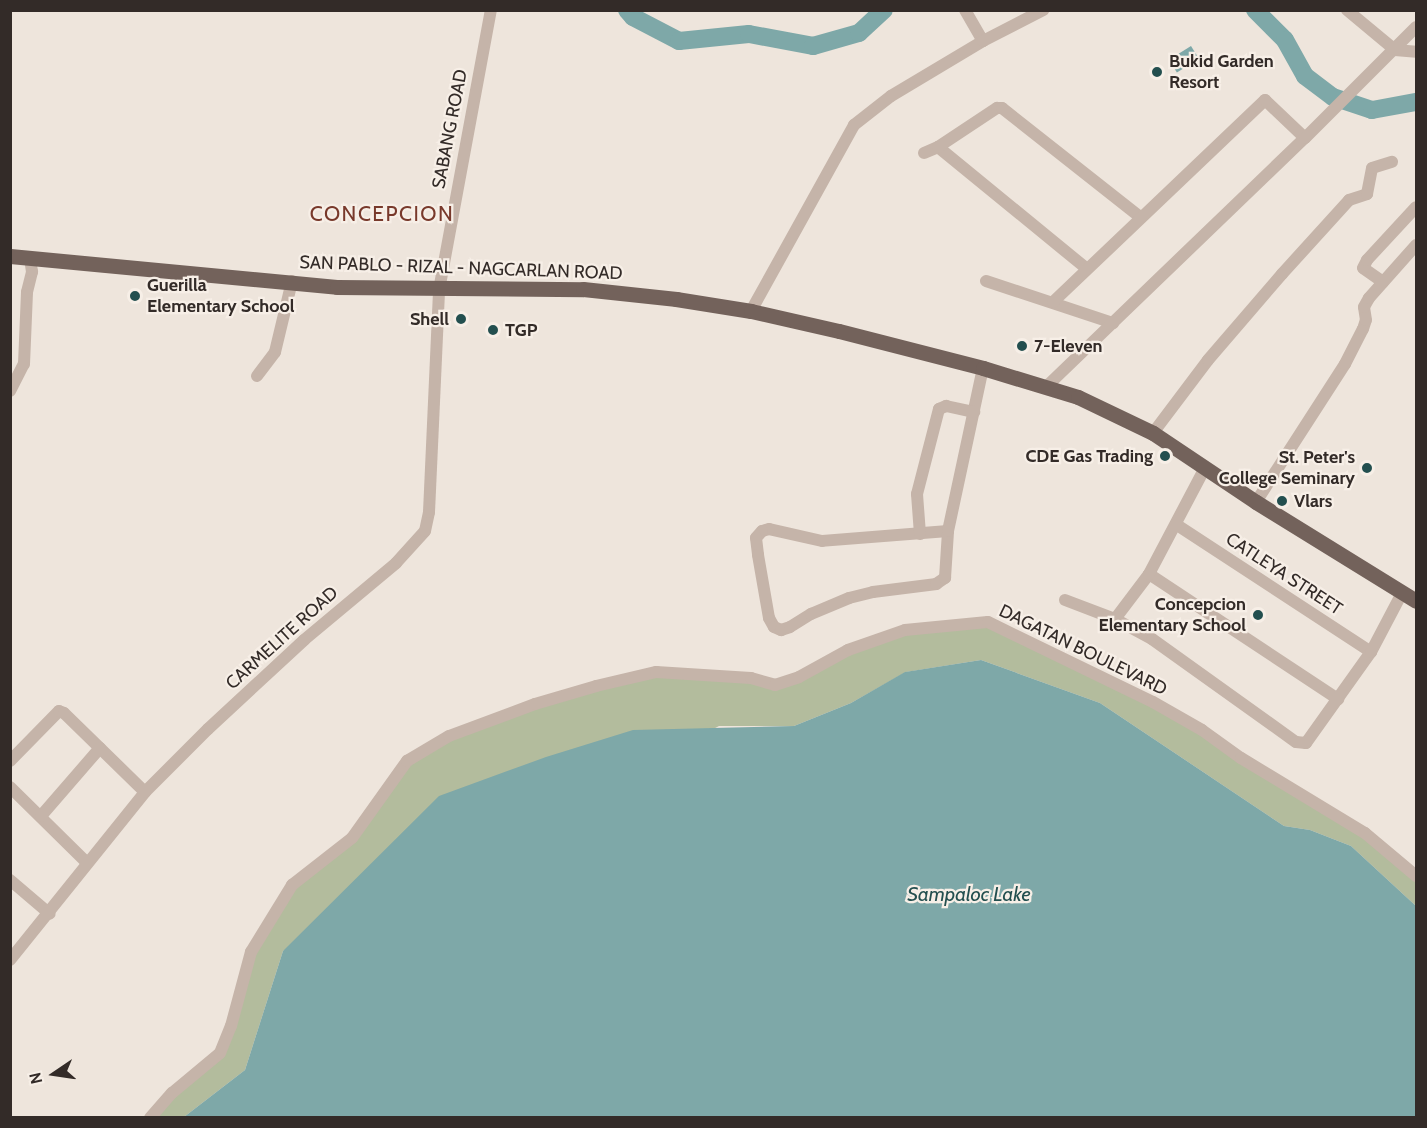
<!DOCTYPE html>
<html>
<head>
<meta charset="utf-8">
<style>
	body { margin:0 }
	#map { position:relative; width:1427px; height:1128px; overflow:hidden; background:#eee5dc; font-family:Cabin,sans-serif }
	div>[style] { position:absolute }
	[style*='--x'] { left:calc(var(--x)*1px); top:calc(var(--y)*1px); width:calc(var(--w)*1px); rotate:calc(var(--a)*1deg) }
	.green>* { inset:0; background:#b3bc9d }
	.water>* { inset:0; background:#7ea8a8; transform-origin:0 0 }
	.river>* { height:18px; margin:-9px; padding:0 9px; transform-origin:9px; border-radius:9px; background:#7ea8a8 }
	.minor>* { height:12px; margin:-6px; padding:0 6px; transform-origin:6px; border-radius:6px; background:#c5b4a9 }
	.major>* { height:15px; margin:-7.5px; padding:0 7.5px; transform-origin:7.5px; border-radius:7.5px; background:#73625b }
	.dots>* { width:16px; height:16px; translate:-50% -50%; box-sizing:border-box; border:3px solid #f7efe7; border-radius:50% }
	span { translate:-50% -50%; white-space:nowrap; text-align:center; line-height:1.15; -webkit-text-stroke:4.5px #f7efe7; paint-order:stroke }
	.poi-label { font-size:18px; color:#332b28; font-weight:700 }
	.left { translate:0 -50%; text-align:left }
	.right { translate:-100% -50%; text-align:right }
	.street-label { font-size:18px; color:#332b28 }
	.water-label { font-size:20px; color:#234f4f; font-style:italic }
	.quarter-label { font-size:21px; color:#78392b; letter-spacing:1.5px }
	.frame { position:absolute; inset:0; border:12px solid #332b28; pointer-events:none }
	.north { position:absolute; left:24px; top:1044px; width:60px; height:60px; -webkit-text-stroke:4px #f7efe7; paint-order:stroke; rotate:257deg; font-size:16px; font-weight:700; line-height:24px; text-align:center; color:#332b28 }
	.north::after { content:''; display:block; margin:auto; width:21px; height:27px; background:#332b28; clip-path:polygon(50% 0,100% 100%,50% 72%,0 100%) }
</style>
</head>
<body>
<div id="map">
	<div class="green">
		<div style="clip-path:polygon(988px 622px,1153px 702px,1323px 809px,1416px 876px,1416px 906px,1351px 846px,1310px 830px,1284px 826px,1100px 703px,981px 660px,906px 672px,851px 703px,794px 726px,719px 726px,283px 951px,245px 1070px,184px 1117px,150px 1118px,220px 1053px,251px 952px,292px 885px,352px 838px,407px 761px,449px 736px,656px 672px,775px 685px,905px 630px)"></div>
	</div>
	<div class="water">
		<div style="left:1191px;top:46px;width:15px;height:26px;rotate:58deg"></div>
		<div style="clip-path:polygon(981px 660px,1100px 703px,1284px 826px,1310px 830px,1351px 846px,1416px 906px,1416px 1117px,184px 1117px,245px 1070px,283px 951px,439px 796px,546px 757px,633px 730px,794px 726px,851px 703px,905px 672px)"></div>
	</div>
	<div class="river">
		<div style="--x:627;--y:10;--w:9;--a:49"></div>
		<div style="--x:633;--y:17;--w:52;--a:27.6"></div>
		<div style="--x:679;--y:41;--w:70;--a:-5.7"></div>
		<div style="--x:749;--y:34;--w:65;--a:10.6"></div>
		<div style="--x:813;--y:46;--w:48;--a:-15.8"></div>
		<div style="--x:859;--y:33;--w:34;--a:-43"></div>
		<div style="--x:1255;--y:10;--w:42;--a:45"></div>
		<div style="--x:1285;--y:40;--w:41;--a:60.9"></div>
		<div style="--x:1305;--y:76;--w:35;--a:37"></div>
		<div style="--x:1333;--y:97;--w:41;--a:18.4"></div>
		<div style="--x:1372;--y:110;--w:45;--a:-10.3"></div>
	</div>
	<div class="minor">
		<div style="--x:965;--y:10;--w:36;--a:60"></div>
		<div style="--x:1347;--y:10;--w:62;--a:39.8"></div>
		<div style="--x:1395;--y:50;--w:21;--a:5"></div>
		<div style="--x:938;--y:147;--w:191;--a:39.3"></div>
		<div style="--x:924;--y:153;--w:15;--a:-23"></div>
		<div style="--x:938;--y:147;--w:71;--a:-33.5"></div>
		<div style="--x:997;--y:108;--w:5;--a:0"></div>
		<div style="--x:1002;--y:108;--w:176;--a:38.3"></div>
		<div style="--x:986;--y:281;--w:134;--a:18.3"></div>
		<div style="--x:1383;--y:282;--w:24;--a:-145"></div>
		<div style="--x:1363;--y:268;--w:9;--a:-63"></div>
		<div style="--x:1367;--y:260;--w:72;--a:-47.2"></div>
		<div style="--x:1053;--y:302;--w:293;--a:-43.6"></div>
		<div style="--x:1265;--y:100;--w:55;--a:43.5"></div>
		<div style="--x:751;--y:311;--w:213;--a:-61"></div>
		<div style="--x:854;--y:125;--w:47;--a:-38.1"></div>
		<div style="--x:891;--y:96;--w:107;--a:-30.9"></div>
		<div style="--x:983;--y:41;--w:68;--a:-27.3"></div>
		<div style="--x:257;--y:376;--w:30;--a:-53"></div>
		<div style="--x:275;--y:352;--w:73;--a:-76.5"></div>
		<div style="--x:1047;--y:386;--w:358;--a:-43.9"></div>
		<div style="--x:1305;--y:138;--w:157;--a:-45"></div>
		<div style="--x:10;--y:391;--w:30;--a:-63"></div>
		<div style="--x:24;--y:364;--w:72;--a:-87.6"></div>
		<div style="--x:27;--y:292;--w:21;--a:-76"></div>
		<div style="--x:32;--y:272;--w:14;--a:-98"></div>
		<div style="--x:1153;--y:433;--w:91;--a:-53"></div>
		<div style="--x:1208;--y:360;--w:113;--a:-49.3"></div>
		<div style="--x:1282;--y:274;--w:100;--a:-47.8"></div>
		<div style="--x:1349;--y:200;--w:19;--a:-18"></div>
		<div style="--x:1367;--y:194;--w:26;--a:-79"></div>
		<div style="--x:1372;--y:168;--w:21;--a:-17"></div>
		<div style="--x:1256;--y:502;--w:164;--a:-57.2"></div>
		<div style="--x:1345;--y:364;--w:39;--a:-63"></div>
		<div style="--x:1363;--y:329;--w:9;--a:-72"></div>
		<div style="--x:1366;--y:320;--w:13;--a:-99"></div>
		<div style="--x:1364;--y:307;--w:10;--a:-61"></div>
		<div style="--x:1369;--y:298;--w:71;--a:-48.4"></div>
		<div style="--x:1177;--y:525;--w:232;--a:33.2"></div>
		<div style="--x:948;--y:531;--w:126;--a:175.5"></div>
		<div style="--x:822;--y:541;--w:54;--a:-167.2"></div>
		<div style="--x:769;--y:529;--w:7;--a:164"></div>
		<div style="--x:762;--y:531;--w:9;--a:131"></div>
		<div style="--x:756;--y:538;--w:17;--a:83"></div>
		<div style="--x:758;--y:555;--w:64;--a:80.1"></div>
		<div style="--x:769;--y:618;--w:10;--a:61"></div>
		<div style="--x:774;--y:627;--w:8;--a:23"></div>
		<div style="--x:781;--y:630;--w:9;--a:-18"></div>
		<div style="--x:790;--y:627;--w:25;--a:-32"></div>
		<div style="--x:811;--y:614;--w:41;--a:-22.8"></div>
		<div style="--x:849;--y:598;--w:25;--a:-14"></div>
		<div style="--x:873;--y:592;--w:64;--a:-7.2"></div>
		<div style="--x:936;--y:584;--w:11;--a:-34"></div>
		<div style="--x:945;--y:578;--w:47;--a:-86.3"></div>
		<div style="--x:948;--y:531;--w:167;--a:-77.9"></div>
		<div style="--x:920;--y:534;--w:40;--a:-94.3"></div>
		<div style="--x:917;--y:494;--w:88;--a:-75.5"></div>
		<div style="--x:939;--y:409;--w:8;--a:-23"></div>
		<div style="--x:946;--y:406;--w:29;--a:12"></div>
		<div style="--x:1149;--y:574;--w:227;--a:33.5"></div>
		<div style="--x:1065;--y:600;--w:53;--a:20.8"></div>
		<div style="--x:1115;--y:619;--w:42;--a:28.4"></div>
		<div style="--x:1152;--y:639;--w:177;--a:35.6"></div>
		<div style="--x:1296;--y:742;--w:10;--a:6"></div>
		<div style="--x:1306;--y:743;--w:112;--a:-54.5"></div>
		<div style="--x:1371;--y:652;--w:67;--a:-62.3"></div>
		<div style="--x:1115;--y:619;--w:56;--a:-52.9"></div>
		<div style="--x:1149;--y:574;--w:120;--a:-62.2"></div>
		<div style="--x:10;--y:761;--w:70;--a:-45.6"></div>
		<div style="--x:59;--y:711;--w:5;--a:22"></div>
		<div style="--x:64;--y:713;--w:113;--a:44.3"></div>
		<div style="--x:10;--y:787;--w:108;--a:44.6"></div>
		<div style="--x:41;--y:816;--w:90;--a:-49.1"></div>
		<div style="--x:10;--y:880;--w:52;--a:40.4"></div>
		<div style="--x:10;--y:960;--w:216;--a:-51.2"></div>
		<div style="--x:145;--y:792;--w:89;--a:-45"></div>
		<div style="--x:208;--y:729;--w:131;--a:-42.8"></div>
		<div style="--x:304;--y:640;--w:120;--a:-39.9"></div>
		<div style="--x:396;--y:563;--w:43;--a:-47.8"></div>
		<div style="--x:425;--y:531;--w:19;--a:-78"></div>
		<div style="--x:429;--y:512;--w:222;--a:-87.4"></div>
		<div style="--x:439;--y:290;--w:285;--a:-79.5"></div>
		<div style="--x:150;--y:1118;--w:33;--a:-49"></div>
		<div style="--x:172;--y:1093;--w:62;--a:-39.8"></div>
		<div style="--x:220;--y:1053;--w:29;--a:-68"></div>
		<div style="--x:231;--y:1026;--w:77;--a:-74.9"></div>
		<div style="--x:251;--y:952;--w:79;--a:-58.5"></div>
		<div style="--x:292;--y:885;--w:76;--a:-38.1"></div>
		<div style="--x:352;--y:838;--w:95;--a:-54.5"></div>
		<div style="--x:407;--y:761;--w:49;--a:-30.8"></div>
		<div style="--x:449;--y:736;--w:92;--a:-20.4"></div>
		<div style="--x:535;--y:704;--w:64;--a:-16.4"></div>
		<div style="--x:596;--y:686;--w:62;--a:-13.1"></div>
		<div style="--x:656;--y:672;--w:95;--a:3.6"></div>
		<div style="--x:751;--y:678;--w:25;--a:16"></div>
		<div style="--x:775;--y:685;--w:25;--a:-18"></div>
		<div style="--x:799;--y:677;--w:56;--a:-28.9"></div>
		<div style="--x:848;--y:650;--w:60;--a:-19.3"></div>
		<div style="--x:905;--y:630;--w:83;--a:-5.5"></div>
		<div style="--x:988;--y:622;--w:183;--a:25.9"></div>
		<div style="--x:1153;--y:702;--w:56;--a:29.7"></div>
		<div style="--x:1202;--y:730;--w:48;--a:35.7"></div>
		<div style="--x:1241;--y:758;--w:145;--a:31.2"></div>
		<div style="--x:1365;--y:833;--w:67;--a:40.1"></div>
	</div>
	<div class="major">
		<div style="--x:10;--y:256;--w:328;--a:5.4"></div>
		<div style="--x:337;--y:287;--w:246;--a:0.5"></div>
		<div style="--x:583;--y:289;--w:94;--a:6.1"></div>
		<div style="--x:676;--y:299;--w:76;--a:9.1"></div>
		<div style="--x:751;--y:311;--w:90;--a:12.8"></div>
		<div style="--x:839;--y:331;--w:149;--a:14.4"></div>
		<div style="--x:983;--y:368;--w:99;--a:17"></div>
		<div style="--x:1078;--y:397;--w:83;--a:25.6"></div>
		<div style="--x:1153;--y:433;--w:124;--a:33.8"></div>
		<div style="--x:1256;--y:502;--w:188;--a:31.7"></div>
	</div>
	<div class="dots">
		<div style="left:1157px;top:72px;background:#234f4f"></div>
		<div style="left:135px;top:296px;background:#234f4f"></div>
		<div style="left:461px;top:319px;background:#234f4f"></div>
		<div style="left:493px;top:330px;background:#234f4f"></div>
		<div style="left:1022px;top:346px;background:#234f4f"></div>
		<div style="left:1165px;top:456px;background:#234f4f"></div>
		<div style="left:1367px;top:468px;background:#234f4f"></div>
		<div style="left:1282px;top:501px;background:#234f4f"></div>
		<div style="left:1258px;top:615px;background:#234f4f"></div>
	</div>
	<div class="poi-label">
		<span class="left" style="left:1169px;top:72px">Bukid Garden<br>Resort</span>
		<span class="left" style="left:147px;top:296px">Guerilla<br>Elementary School</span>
		<span class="right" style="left:449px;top:319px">Shell</span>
		<span class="left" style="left:505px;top:330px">TGP</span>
		<span class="left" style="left:1034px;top:346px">7-Eleven</span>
		<span class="right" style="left:1153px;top:456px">CDE Gas Trading</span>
		<span class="right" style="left:1355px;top:468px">St. Peter's<br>College Seminary</span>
		<span class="left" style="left:1294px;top:501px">Vlars</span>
		<span class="right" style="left:1246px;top:615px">Concepcion<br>Elementary School</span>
	</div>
	<div class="street-label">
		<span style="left:450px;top:129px;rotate:-79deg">SABANG ROAD</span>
		<span style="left:461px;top:268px;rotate:2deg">SAN PABLO - RIZAL - NAGCARLAN ROAD</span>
		<span style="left:1284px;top:574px;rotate:33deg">CATLEYA STREET</span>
		<span style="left:282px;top:638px;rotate:-42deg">CARMELITE ROAD</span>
		<span style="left:1083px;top:650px;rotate:26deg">DAGATAN BOULEVARD</span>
	</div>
	<div class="water-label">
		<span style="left:969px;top:894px">Sampaloc Lake</span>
	</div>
	<div class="quarter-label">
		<span style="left:382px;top:214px">CONCEPCION</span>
	</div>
	<div class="frame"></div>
	<div class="north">N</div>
</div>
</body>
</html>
